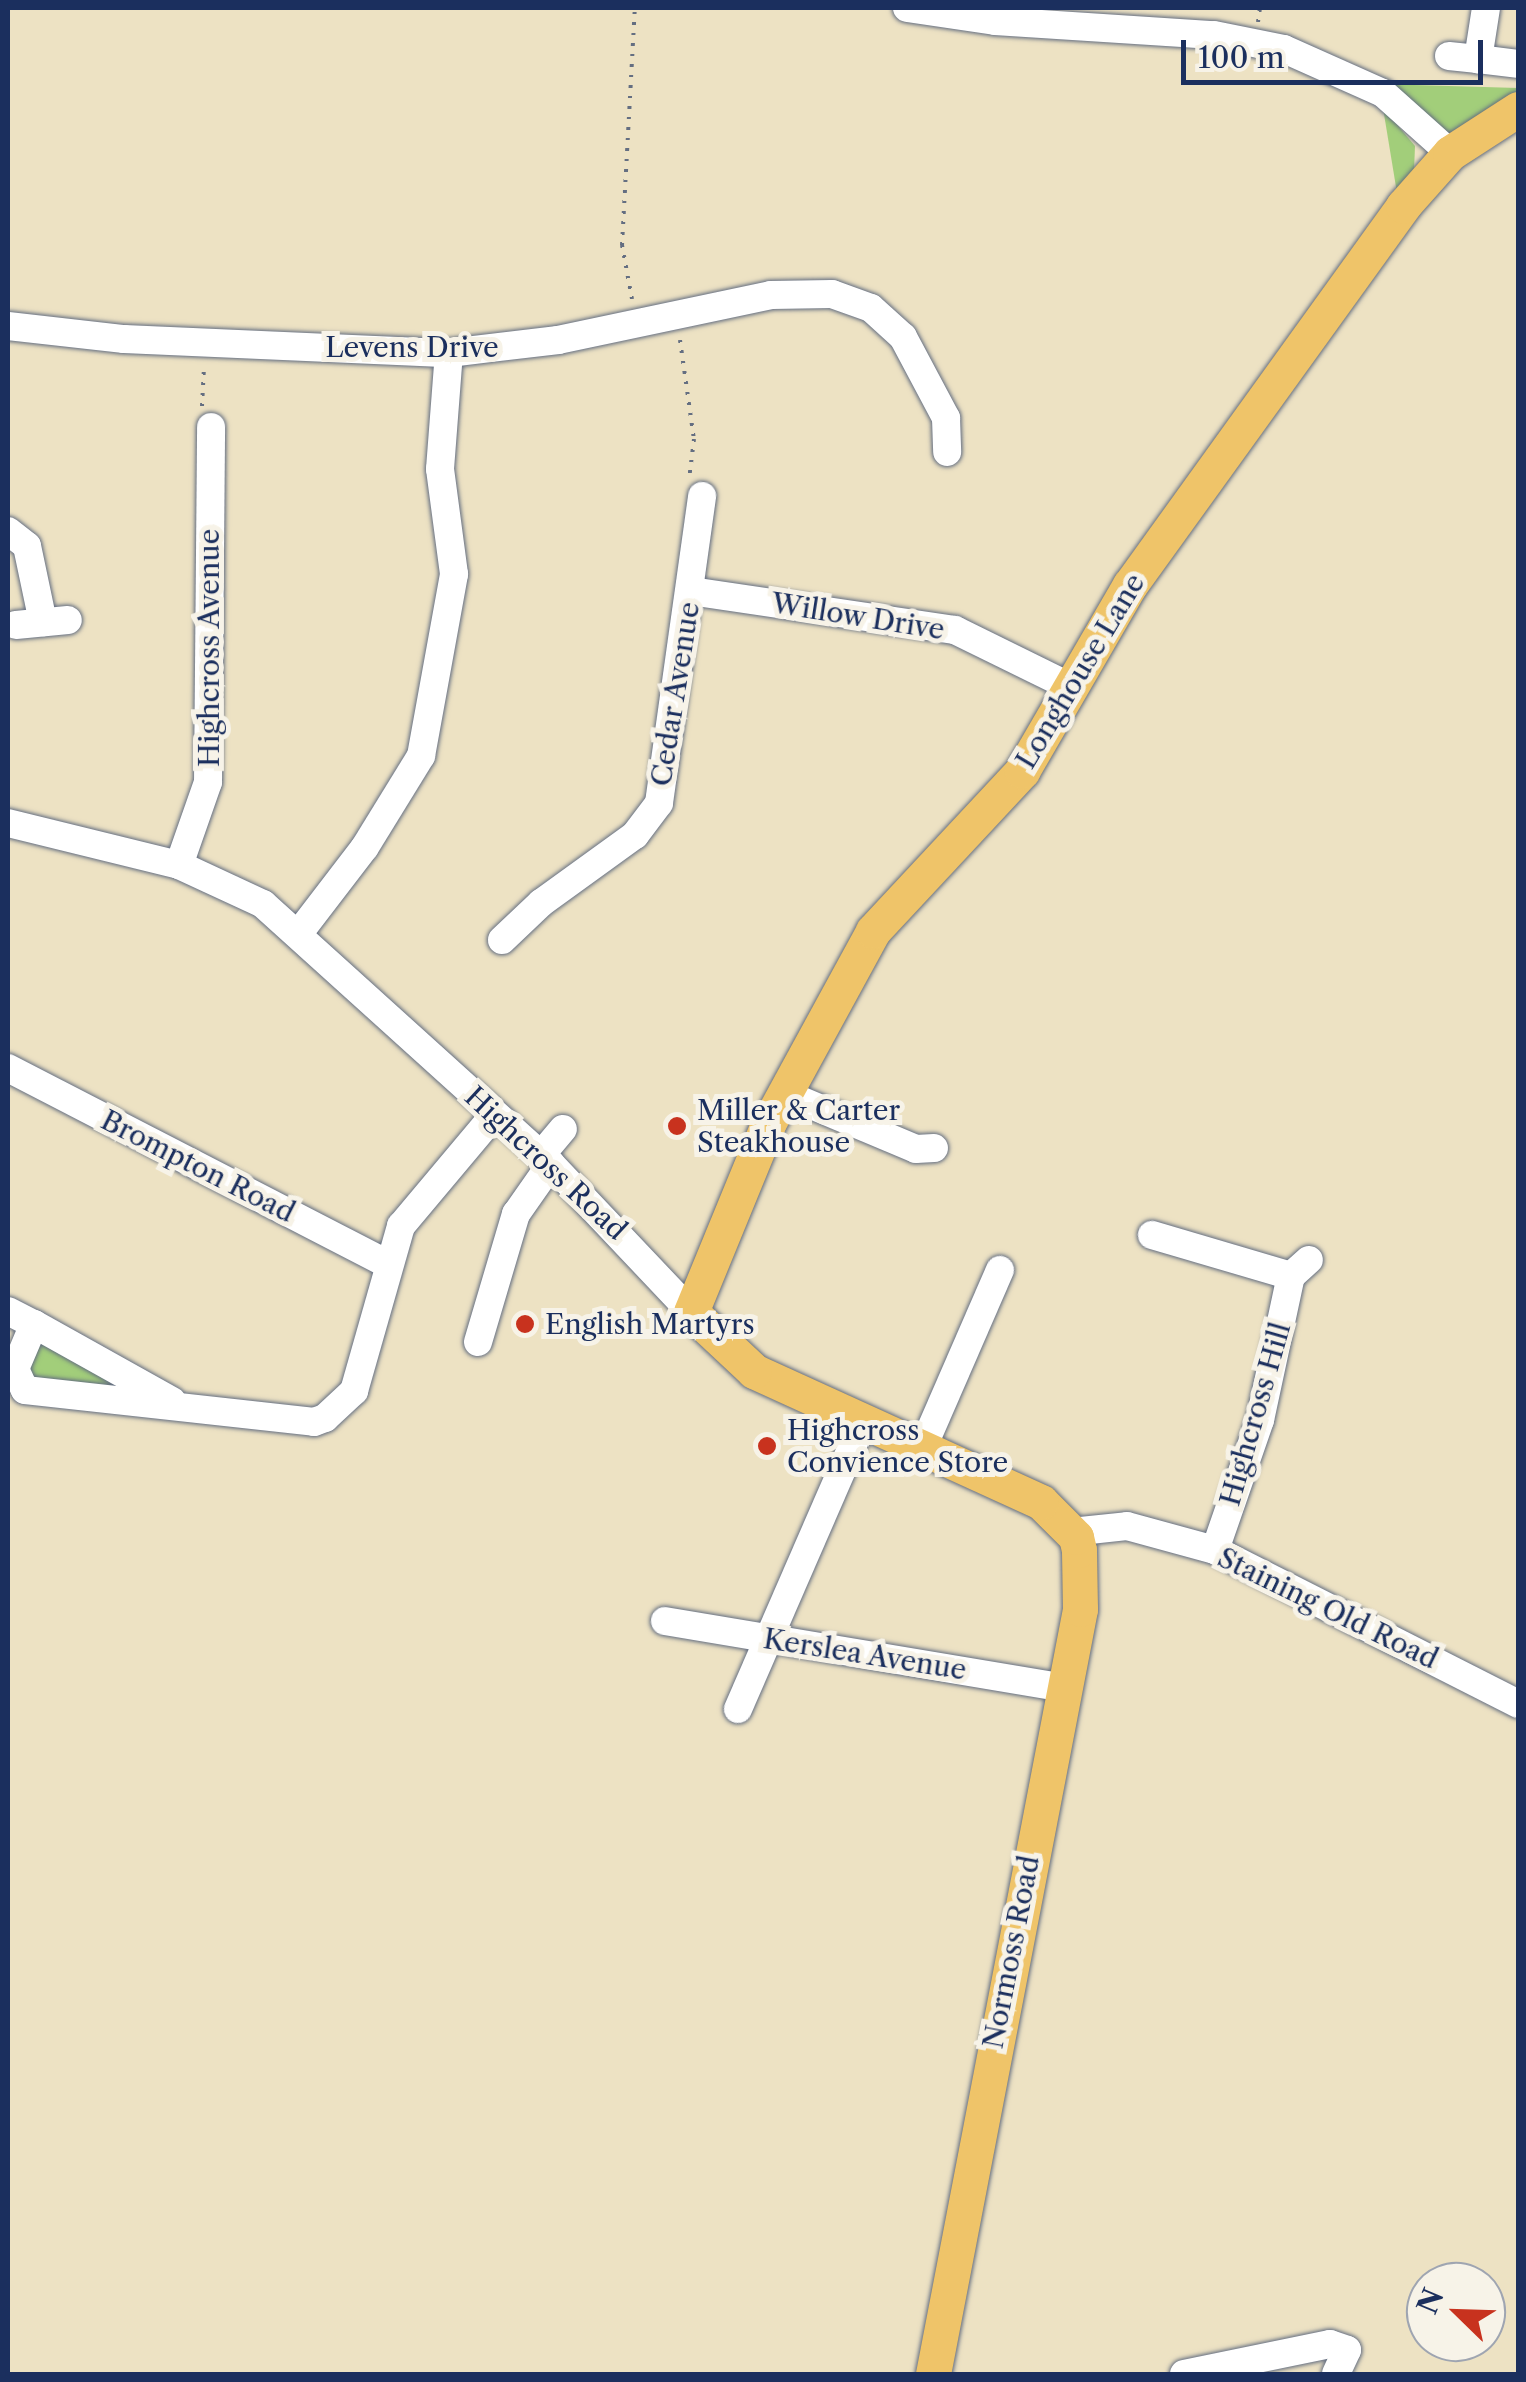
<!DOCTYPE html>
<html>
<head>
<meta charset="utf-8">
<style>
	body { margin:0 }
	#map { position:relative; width:1526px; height:2382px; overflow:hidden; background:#ede2c3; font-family:"Libre Caslon Text",serif }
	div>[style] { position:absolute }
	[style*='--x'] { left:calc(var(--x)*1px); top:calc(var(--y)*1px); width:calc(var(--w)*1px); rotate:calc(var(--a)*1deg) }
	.green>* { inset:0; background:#a2ce7a }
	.path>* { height:4px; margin-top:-2px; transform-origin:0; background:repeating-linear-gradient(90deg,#646e81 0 2.5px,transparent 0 10.5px) }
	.roads { filter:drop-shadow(0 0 2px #646e81) drop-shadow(0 0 2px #646e81) }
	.minor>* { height:28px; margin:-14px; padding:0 14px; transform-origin:14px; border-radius:14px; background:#fff }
	.major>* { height:35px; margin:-17.5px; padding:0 17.5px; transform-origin:17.5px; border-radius:17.5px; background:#efc469 }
	.dots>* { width:28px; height:28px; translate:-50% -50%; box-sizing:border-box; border:5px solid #f7f3e8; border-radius:50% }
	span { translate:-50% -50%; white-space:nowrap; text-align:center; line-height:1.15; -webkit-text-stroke:10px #f7f3e8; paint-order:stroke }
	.street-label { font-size:28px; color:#1b2f5e }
	.poi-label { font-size:28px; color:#1b2f5e }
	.left { translate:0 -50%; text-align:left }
	.frame { position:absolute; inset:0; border:10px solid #1b2f5e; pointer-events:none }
	.north { position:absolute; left:1406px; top:2262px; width:100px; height:100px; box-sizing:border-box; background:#f7f3e8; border:2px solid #9fa5b1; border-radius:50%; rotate:293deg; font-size:28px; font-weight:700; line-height:40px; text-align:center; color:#1b2f5e }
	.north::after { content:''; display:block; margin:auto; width:35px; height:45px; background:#c8321e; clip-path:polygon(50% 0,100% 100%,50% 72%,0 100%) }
	.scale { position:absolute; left:1181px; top:40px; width:302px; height:45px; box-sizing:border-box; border:5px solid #1b2f5e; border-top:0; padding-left:12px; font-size:30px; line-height:35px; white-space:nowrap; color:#1b2f5e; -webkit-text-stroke:8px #f7f3e8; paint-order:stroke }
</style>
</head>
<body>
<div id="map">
	<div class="green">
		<div style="clip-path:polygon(1379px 84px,1518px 88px,1518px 98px,1446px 139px)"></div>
		<div style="clip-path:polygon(1383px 108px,1415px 146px,1414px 171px,1397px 193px)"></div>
		<div style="clip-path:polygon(34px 1324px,173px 1402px,25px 1390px)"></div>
	</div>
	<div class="path">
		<div style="--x:1258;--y:22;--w:14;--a:-82"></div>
		<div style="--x:632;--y:299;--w:55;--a:-100.5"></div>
		<div style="--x:622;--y:245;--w:237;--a:-86.9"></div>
		<div style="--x:680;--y:340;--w:100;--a:82"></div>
		<div style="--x:694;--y:439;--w:35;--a:97"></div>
		<div style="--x:202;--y:406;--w:40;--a:-87.1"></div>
	</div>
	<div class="roads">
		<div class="minor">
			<div style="--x:907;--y:8;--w:89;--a:8.4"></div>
			<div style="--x:995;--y:21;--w:219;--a:3.7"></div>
			<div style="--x:1214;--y:35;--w:71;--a:11.3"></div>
			<div style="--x:1284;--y:49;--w:108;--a:24"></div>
			<div style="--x:1383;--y:93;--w:90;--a:41.8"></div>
			<div style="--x:1486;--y:8;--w:52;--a:98.9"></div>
			<div style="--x:1478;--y:59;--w:40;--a:7.1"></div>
			<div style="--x:1449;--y:56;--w:29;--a:6"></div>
			<div style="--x:8;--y:326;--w:117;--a:6.4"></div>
			<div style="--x:124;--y:339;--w:325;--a:2.5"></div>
			<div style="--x:449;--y:353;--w:110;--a:-6.8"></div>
			<div style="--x:558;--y:340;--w:218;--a:-11.9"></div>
			<div style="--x:771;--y:295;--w:61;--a:-0.9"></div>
			<div style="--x:832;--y:294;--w:41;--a:19.7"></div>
			<div style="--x:871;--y:308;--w:43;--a:42.2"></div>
			<div style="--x:903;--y:337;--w:92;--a:62"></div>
			<div style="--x:946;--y:418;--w:34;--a:88"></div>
			<div style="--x:8;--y:531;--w:24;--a:38"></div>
			<div style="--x:27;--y:546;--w:78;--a:78.1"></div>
			<div style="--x:690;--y:591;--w:268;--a:8.4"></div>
			<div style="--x:955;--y:630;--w:131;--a:26.2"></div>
			<div style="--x:16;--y:625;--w:52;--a:-5.5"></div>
			<div style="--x:8;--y:823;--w:176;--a:13.8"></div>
			<div style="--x:179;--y:865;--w:93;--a:24.9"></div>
			<div style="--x:263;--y:904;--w:388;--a:42.1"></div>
			<div style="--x:551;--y:1164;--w:204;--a:46.6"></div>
			<div style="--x:179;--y:865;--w:88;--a:-70.7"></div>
			<div style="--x:208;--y:782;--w:355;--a:-89.5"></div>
			<div style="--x:299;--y:933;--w:108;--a:-52.5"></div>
			<div style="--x:365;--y:847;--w:107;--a:-58.4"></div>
			<div style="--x:421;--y:756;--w:185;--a:-79.7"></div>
			<div style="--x:454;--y:574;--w:106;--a:-97.6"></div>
			<div style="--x:440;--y:469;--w:116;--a:-85.6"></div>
			<div style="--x:502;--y:940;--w:54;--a:-43.5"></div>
			<div style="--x:541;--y:903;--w:116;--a:-35.9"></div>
			<div style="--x:635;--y:835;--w:40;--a:-53"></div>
			<div style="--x:659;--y:803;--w:310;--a:-82"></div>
			<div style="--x:8;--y:1068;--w:428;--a:27.3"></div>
			<div style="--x:783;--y:1093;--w:144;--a:22.8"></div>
			<div style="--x:916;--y:1149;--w:18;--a:-3"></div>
			<div style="--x:541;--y:1155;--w:34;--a:-50"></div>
			<div style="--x:1152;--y:1235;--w:145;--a:16.4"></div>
			<div style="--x:8;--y:1311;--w:29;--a:27"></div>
			<div style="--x:34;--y:1324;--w:49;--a:112.9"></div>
			<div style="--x:15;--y:1369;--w:23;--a:65"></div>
			<div style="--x:25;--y:1390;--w:291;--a:6.3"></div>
			<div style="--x:314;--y:1422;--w:12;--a:-20"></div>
			<div style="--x:325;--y:1418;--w:40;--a:-43"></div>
			<div style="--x:354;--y:1391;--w:172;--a:-74.1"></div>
			<div style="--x:401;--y:1226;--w:145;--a:-50"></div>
			<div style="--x:34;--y:1324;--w:158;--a:29.2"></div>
			<div style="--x:478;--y:1342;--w:134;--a:-73.5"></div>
			<div style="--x:516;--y:1214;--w:61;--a:-55"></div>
			<div style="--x:923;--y:1447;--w:193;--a:-66.5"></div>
			<div style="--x:1071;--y:1532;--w:56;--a:-6.1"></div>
			<div style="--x:1127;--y:1526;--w:91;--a:15.3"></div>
			<div style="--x:1215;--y:1550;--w:340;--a:26.9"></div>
			<div style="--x:1215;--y:1550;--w:138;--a:-70.9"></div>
			<div style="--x:1260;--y:1420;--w:147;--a:-77.9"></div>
			<div style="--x:1291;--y:1276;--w:24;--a:-42"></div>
			<div style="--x:665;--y:1621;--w:406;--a:9.5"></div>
			<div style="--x:738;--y:1709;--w:313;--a:-66.5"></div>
			<div style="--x:1184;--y:2374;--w:149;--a:-11.6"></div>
			<div style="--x:1330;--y:2344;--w:18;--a:19"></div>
			<div style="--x:1347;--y:2350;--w:26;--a:115"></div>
		</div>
		<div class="major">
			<div style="--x:933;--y:2374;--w:779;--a:-79.12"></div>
			<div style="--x:1080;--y:1609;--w:59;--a:-91"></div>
			<div style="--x:1079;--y:1550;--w:13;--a:-103"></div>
			<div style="--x:1076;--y:1537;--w:49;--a:-135"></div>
			<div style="--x:1041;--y:1502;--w:315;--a:-155.5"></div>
			<div style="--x:754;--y:1371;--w:86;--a:-136.9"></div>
			<div style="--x:691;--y:1312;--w:205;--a:-67.7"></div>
			<div style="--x:769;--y:1122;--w:217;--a:-61.4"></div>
			<div style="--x:873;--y:931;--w:219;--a:-47"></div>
			<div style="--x:1022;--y:771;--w:215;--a:-59.9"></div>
			<div style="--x:1130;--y:585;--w:467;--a:-54.2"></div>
			<div style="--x:1403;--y:206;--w:71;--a:-48.4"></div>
			<div style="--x:1450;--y:153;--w:81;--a:-32.9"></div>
		</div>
	</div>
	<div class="dots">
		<div style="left:677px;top:1126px;background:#c8321e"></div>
		<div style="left:525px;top:1324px;background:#c8321e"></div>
		<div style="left:767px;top:1446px;background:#c8321e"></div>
	</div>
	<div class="street-label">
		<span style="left:412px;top:347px">Levens Drive</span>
		<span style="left:858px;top:616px;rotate:9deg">Willow Drive</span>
		<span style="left:209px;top:648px;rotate:-90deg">Highcross Avenue</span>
		<span style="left:1080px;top:671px;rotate:-59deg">Longhouse Lane</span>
		<span style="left:675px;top:694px;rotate:-81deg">Cedar Avenue</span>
		<span style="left:546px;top:1163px;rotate:43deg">Highcross Road</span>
		<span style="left:198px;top:1166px;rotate:27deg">Brompton Road</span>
		<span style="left:1255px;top:1414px;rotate:-74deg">Highcross Hill</span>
		<span style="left:1328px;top:1608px;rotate:26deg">Staining Old Road</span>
		<span style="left:865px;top:1654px;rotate:9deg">Kerslea Avenue</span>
		<span style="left:1011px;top:1952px;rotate:-79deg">Normoss Road</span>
	</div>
	<div class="poi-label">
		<span class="left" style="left:697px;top:1126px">Miller &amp; Carter<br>Steakhouse</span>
		<span class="left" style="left:545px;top:1324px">English Martyrs</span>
		<span class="left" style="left:787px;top:1446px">Highcross<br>Convience Store</span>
	</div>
	<div class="frame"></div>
	<div class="north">N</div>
	<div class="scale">100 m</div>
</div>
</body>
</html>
